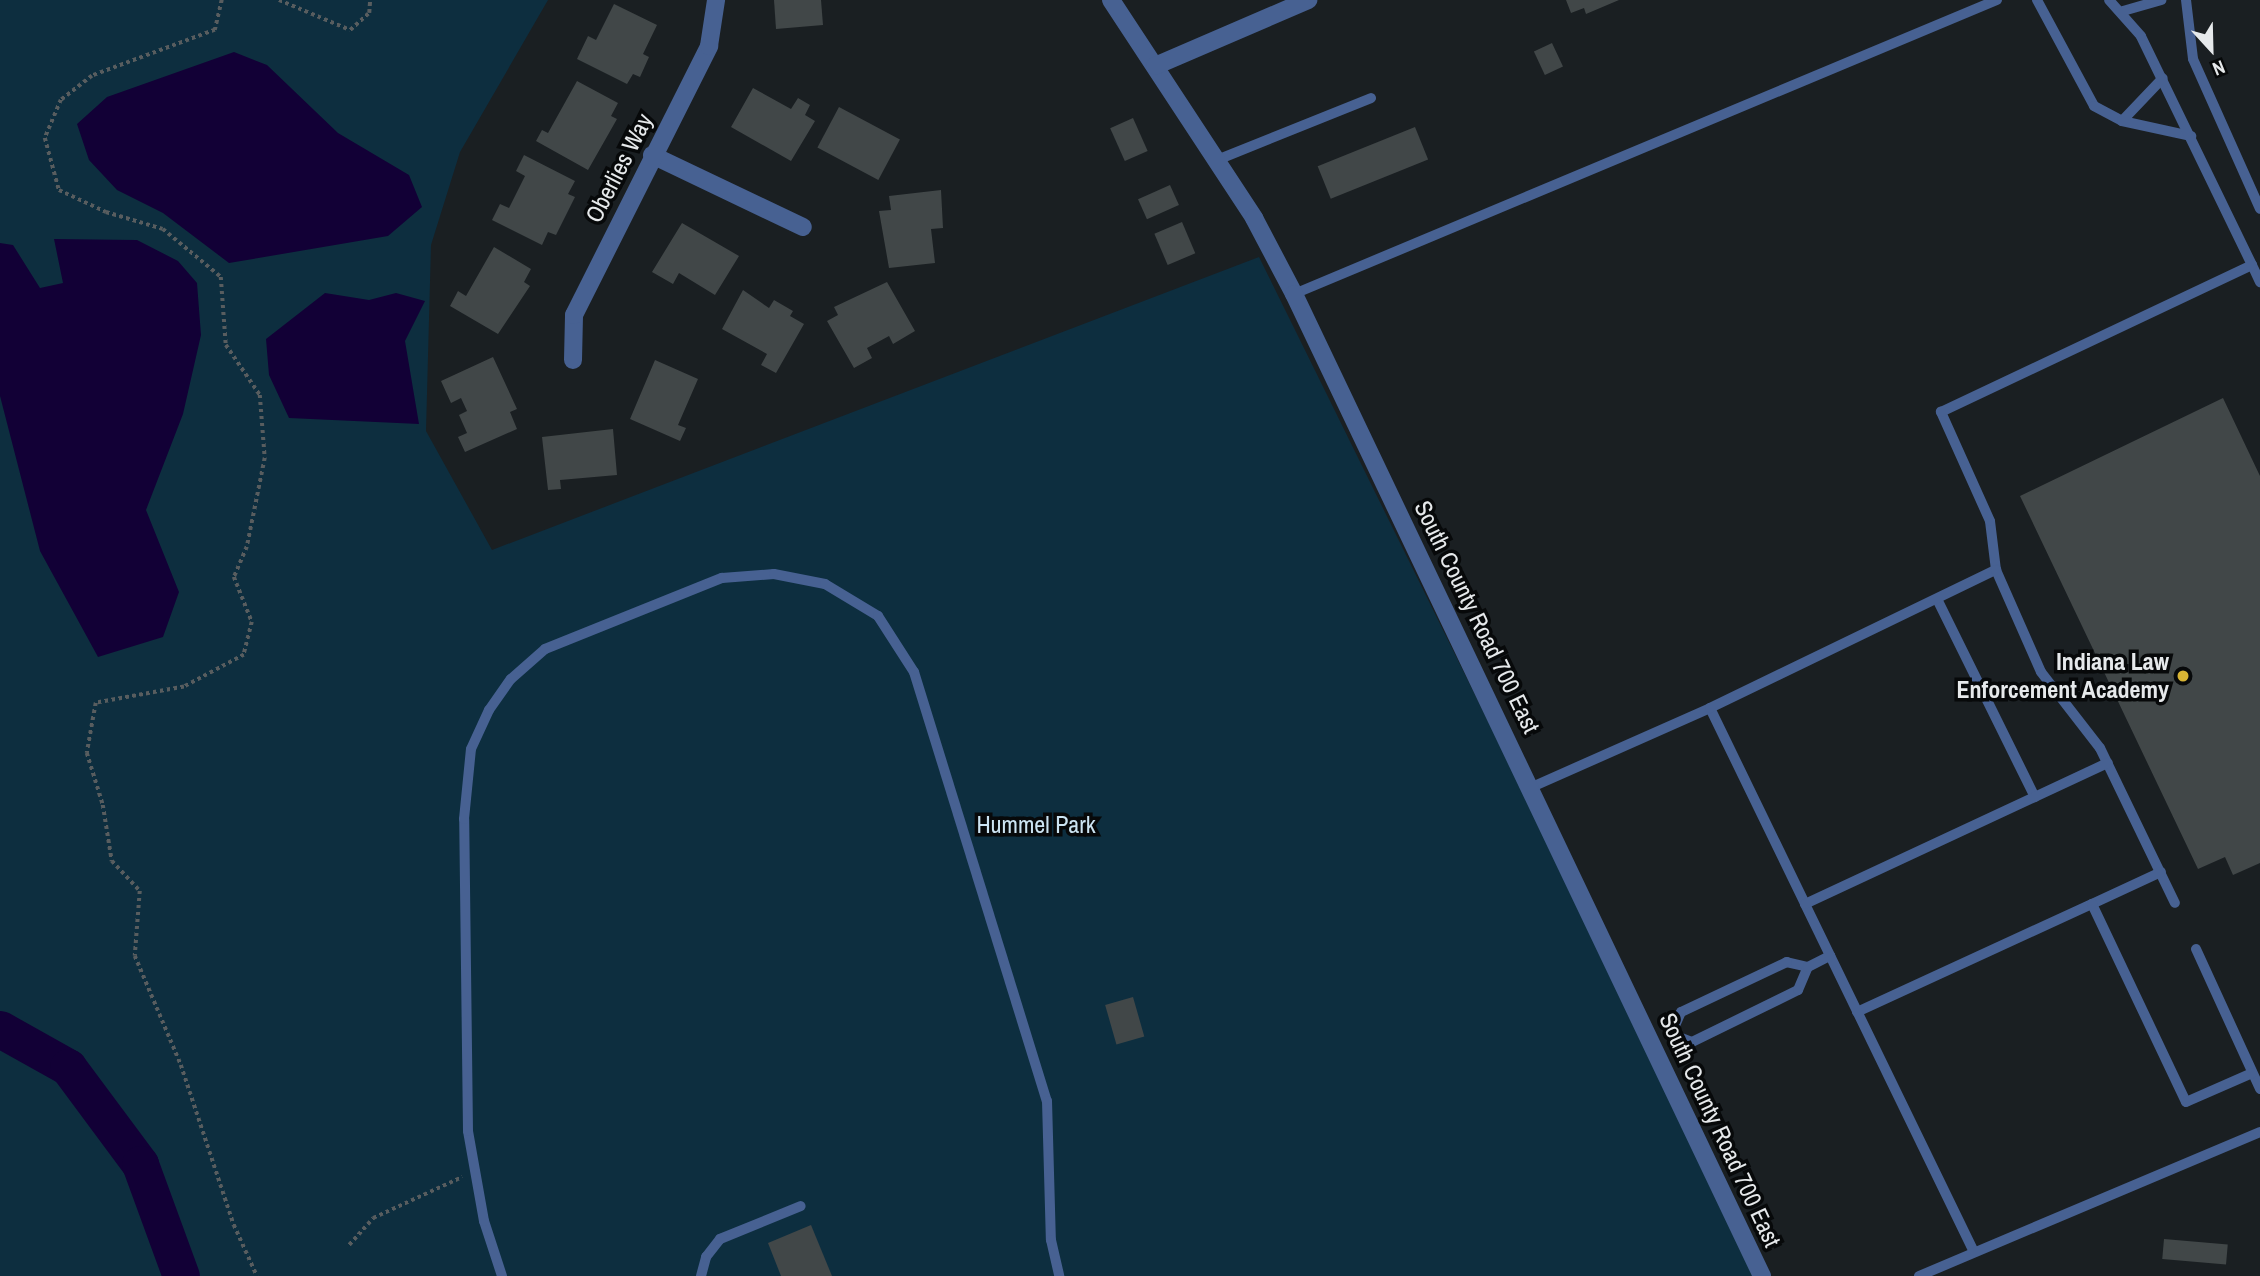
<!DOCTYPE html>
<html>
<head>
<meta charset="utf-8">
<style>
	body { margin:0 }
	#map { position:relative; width:2260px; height:1276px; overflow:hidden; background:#1a1f22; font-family:"Archivo Narrow",sans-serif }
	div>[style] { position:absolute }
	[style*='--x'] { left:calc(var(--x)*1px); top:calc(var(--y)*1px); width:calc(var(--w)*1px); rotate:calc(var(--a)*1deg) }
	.green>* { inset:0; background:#0d2e3f }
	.water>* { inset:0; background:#120036 }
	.river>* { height:37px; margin:-18.5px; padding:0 18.5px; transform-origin:18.5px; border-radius:18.5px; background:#120036 }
	.building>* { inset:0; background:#414748; transform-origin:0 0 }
	.path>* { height:3.5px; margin-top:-1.75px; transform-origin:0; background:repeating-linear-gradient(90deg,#585d5f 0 3.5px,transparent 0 7px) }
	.lane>* { height:10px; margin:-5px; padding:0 5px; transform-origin:5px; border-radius:5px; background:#476192 }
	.street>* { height:18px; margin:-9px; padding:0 9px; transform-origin:9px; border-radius:9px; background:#476192 }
	.dots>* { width:19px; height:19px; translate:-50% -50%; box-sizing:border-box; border:4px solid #07090a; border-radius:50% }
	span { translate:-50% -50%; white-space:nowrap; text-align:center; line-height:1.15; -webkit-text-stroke:7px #07090a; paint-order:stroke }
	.street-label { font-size:24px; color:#e6e9eb }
	.poi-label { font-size:24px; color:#e6e9eb; font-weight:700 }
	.right { translate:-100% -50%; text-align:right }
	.park-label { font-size:24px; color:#cce4f2 }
	.north { position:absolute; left:2176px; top:14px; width:70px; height:70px; -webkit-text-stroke:5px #07090a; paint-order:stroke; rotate:158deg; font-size:19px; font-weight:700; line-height:28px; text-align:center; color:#e6e9eb }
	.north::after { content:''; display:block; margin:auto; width:24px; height:32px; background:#e6e9eb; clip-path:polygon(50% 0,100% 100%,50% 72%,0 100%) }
</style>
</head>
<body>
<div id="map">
	<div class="green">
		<div style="clip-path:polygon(0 0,548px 0,460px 152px,431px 245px,426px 431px,492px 550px,1259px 257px,1743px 1238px,1753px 1276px,0 1276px)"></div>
	</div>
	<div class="water">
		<div style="clip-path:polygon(234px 52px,267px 65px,338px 133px,409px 175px,422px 207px,388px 236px,229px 263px,163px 213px,117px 190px,89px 160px,77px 124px,107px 97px)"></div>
		<div style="clip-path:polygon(54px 239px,137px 240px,178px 261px,197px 283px,201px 335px,183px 414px,146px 510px,179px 592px,163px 637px,98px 657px,40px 551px,0 396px,0 243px,13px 245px,40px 288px,63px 283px)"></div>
		<div style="clip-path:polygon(325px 293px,369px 300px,396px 293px,425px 301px,405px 341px,419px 424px,289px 418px,269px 375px,266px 339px)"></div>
	</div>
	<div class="river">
		<div style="--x:0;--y:1029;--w:78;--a:29.2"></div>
		<div style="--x:68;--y:1067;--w:121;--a:53.4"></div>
		<div style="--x:140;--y:1164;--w:119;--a:69.9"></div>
	</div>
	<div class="building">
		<div style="clip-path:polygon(774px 0,821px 0,823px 25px,776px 29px)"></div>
		<div style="clip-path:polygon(1566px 0,1619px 0,1586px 14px,1584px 8px,1571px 13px)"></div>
		<div style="clip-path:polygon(614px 4px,657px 25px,643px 54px,649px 57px,640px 77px,633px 74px,627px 84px,577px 59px,588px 36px,596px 40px)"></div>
		<div style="left:1552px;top:43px;width:26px;height:20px;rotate:65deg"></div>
		<div style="clip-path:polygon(577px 81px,618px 103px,611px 116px,617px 119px,588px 170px,536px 141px,542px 130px,548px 133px)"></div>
		<div style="clip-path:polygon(753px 88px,791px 109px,798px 98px,810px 105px,805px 115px,815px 121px,791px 161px,731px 127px)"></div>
		<div style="left:839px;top:107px;width:69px;height:46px;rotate:28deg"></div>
		<div style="left:1133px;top:118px;width:36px;height:25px;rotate:66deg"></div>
		<div style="left:1415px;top:127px;width:35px;height:105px;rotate:68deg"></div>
		<div style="clip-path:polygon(524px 155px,575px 181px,568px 194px,575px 197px,556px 235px,548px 232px,542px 245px,492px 220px,500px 204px,509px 208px,525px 176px,516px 171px)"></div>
		<div style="left:1170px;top:185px;width:22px;height:35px;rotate:66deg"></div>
		<div style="clip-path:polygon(941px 190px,943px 228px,931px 229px,935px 263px,889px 268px,879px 211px,891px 210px,889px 196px)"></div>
		<div style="left:1182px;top:222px;width:34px;height:30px;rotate:67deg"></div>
		<div style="clip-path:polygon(682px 223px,739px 256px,715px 295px,679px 273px,673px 284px,652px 272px)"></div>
		<div style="clip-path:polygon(494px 247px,531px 269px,524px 282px,530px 286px,498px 334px,450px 306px,458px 291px,466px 296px)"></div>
		<div style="clip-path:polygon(887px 282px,915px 331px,893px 344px,889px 336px,867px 348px,872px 358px,854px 368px,827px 321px,838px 315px,834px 307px)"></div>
		<div style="clip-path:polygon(743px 290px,769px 308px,774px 300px,793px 311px,790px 316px,804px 324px,776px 373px,761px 365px,767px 354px,722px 329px)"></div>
		<div style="clip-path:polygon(493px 357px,517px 409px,510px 412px,517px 429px,465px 452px,458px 437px,467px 433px,459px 415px,467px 411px,461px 398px,451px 403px,441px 381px)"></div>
		<div style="clip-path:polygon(655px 360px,698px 379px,678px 425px,686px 428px,680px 441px,630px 419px)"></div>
		<div style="clip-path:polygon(2223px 398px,2260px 476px,2260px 863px,2233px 875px,2225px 857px,2198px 869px,2020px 496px)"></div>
		<div style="clip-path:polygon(613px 429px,617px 475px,560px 480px,561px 489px,548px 490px,542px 437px)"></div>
		<div style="left:1133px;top:997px;width:41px;height:29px;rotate:74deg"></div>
		<div style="clip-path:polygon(811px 1225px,832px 1276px,781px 1276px,768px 1243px)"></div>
		<div style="left:2164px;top:1239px;width:64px;height:20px;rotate:5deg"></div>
	</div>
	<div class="path">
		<div style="--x:222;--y:0;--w:31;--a:103"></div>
		<div style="--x:215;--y:30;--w:131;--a:159.5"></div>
		<div style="--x:92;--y:76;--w:39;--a:142"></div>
		<div style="--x:61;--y:100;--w:41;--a:112.8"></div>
		<div style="--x:45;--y:138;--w:54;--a:74.9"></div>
		<div style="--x:59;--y:190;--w:52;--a:25.1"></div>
		<div style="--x:106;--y:212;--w:59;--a:16.6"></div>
		<div style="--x:163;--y:229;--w:75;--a:39.6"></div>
		<div style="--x:221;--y:277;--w:68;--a:85.8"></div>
		<div style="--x:226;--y:345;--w:60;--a:55.8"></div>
		<div style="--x:260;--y:395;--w:63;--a:85.5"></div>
		<div style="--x:265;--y:458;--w:91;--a:101.4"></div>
		<div style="--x:247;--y:547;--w:33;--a:113"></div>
		<div style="--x:234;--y:577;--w:48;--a:68.2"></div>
		<div style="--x:252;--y:622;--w:34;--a:104"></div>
		<div style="--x:244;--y:655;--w:68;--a:151.9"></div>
		<div style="--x:184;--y:687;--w:89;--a:169.7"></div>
		<div style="--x:96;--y:703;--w:51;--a:100.2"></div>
		<div style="--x:87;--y:753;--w:54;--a:72.9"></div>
		<div style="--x:103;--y:805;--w:57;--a:80.9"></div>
		<div style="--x:112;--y:861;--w:41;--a:47"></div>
		<div style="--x:140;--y:891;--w:65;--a:94.4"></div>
		<div style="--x:135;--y:956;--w:118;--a:67.1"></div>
		<div style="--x:181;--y:1065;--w:169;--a:71.7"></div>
		<div style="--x:234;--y:1225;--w:56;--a:65.7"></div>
		<div style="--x:279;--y:0;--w:77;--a:22.9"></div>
		<div style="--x:350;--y:30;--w:25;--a:-42"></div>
		<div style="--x:369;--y:13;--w:13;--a:-86"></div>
		<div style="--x:349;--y:1245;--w:36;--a:-48"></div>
		<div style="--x:373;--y:1218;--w:98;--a:-24.7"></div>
	</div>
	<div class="lane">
		<div style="--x:2037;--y:0;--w:120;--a:61.7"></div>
		<div style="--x:2094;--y:106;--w:32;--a:28"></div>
		<div style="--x:2122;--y:121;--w:71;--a:12.3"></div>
		<div style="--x:2186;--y:0;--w:59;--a:83.2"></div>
		<div style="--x:2193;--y:59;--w:164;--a:65.9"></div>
		<div style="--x:2123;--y:11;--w:40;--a:-16"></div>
		<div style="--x:2122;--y:121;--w:59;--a:-46.4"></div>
		<div style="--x:1217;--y:160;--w:166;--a:-21.9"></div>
		<div style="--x:2252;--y:265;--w:19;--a:65"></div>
		<div style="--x:1294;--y:294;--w:762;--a:-22.7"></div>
		<div style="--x:1996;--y:570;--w:49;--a:-97"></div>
		<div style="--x:1990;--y:521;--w:120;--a:-114.2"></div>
		<div style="--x:1941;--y:412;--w:344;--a:-25.3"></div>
		<div style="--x:2252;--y:265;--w:254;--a:-115.9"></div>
		<div style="--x:2141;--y:36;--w:48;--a:-131.6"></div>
		<div style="--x:1937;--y:599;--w:221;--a:63.7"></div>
		<div style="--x:1710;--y:708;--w:218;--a:64.1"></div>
		<div style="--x:1532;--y:787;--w:195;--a:-23.9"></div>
		<div style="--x:1710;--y:708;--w:318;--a:-25.8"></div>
		<div style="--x:1996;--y:570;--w:111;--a:66.2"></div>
		<div style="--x:2041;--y:672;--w:96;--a:52.2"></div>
		<div style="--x:2100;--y:748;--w:172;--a:64.2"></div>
		<div style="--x:2092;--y:904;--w:76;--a:-24.9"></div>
		<div style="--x:2196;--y:949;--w:154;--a:65.4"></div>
		<div style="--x:1808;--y:967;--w:22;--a:-167"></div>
		<div style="--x:1787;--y:962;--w:117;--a:154.7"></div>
		<div style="--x:1681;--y:1012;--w:24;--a:114"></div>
		<div style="--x:1671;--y:1034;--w:22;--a:21"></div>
		<div style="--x:1692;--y:1042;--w:118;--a:-26.1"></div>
		<div style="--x:1798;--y:990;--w:25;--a:-67"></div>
		<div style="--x:1808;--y:967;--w:25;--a:-27"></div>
		<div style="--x:1857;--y:1012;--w:259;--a:-24.7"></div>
		<div style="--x:2092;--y:904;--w:219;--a:64.6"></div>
		<div style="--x:2186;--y:1102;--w:72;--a:-23.7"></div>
		<div style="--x:1974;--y:1252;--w:387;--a:-115.9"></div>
		<div style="--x:1805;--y:904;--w:334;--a:-25"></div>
		<div style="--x:502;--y:1276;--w:58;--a:-108.1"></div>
		<div style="--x:484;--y:1221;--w:91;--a:-100.1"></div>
		<div style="--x:468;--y:1131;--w:312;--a:-90.7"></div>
		<div style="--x:464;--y:819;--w:70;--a:-84.3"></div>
		<div style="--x:471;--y:749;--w:43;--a:-65.2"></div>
		<div style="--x:489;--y:710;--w:38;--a:-55"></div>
		<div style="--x:511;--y:679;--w:45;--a:-41.4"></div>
		<div style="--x:545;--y:649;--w:191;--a:-21.9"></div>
		<div style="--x:722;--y:578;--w:52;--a:-4.4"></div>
		<div style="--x:774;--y:574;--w:52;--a:11.1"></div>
		<div style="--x:825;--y:584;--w:62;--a:31.1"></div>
		<div style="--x:878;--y:616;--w:67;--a:57.3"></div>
		<div style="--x:914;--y:672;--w:449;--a:72.8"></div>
		<div style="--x:1047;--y:1101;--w:139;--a:88.4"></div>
		<div style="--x:1051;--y:1240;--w:37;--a:77"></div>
		<div style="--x:701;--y:1276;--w:20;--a:-75"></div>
		<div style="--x:706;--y:1257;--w:23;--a:-52"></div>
		<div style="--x:720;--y:1239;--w:87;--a:-22.2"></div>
		<div style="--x:1919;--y:1276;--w:370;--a:-22.9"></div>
	</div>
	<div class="street">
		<div style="--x:1111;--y:0;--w:261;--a:56.7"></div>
		<div style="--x:1254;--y:218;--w:86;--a:62.2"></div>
		<div style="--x:1294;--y:294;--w:1088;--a:64.52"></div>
		<div style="--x:1155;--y:66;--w:167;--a:-23.3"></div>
		<div style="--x:652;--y:155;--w:167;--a:25.5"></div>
		<div style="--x:573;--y:360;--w:45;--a:-88.7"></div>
		<div style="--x:574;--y:315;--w:301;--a:-63.3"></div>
		<div style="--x:709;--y:46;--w:47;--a:-81.3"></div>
	</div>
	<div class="dots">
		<div style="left:2183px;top:676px;background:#d8b434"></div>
	</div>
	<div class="street-label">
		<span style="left:619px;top:168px;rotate:-63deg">Oberlies Way</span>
		<span style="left:1477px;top:617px;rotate:64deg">South County Road 700 East</span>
		<span style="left:1720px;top:1130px;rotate:65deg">South County Road 700 East</span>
	</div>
	<div class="poi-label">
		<span class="right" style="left:2169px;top:676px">Indiana Law<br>Enforcement Academy</span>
	</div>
	<div class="park-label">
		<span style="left:1036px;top:825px">Hummel Park</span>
	</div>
	<div class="north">N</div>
</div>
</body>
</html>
